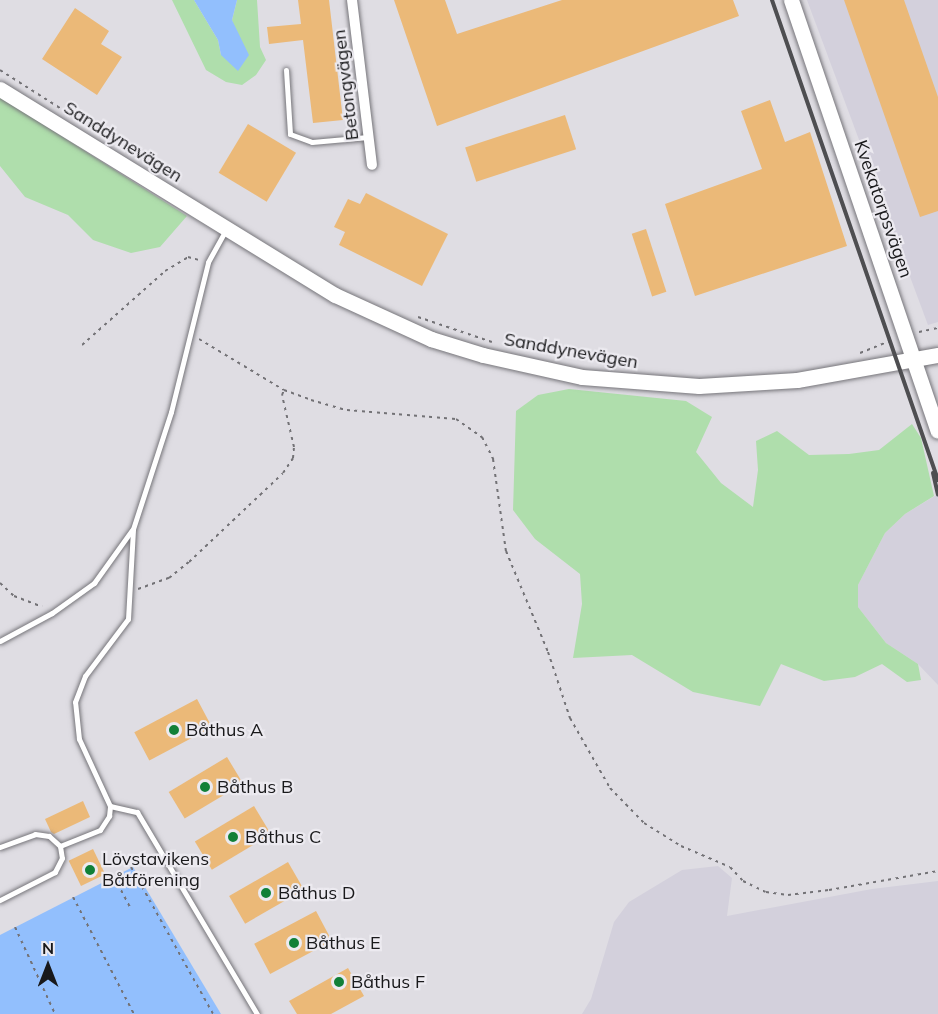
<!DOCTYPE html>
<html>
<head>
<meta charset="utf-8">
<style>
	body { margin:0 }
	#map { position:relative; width:938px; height:1014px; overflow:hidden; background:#dfdde3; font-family:Mulish,sans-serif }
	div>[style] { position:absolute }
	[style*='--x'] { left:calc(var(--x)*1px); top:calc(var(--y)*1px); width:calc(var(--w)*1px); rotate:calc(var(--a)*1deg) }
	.built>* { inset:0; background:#d3d0dc }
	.green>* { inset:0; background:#afdeac }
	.water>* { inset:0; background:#92bffd }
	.building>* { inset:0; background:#ebb978; transform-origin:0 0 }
	.path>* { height:2px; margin-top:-1px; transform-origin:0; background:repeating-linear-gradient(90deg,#737276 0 3px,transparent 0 7.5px) }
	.roads { filter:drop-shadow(0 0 2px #76757a) drop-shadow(0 0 2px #76757a) }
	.lane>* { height:5px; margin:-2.5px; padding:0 2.5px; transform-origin:2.5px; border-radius:2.5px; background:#fff }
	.street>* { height:10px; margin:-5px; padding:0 5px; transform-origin:5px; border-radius:5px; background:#fff }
	.secondary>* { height:15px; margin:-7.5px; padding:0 7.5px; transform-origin:7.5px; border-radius:7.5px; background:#fff }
	.rail>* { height:4px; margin:-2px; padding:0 2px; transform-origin:2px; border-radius:2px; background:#4e4e51 }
	.dots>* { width:16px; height:16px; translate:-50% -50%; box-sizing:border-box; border:3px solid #eceaf0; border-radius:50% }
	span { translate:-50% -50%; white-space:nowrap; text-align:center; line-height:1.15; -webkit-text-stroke:4.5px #eceaf0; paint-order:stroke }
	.street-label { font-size:18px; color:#19191b }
	.poi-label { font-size:18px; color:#19191b }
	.left { translate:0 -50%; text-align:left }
	.north { position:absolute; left:18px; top:936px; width:60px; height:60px; -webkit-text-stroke:4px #eceaf0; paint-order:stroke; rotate:0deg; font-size:16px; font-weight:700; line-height:24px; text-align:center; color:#19191b }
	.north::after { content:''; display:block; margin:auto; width:21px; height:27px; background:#19191b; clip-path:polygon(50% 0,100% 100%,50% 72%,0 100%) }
</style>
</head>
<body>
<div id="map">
	<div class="built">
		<div style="clip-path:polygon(807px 0,938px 0,938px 322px,928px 325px)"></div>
		<div style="clip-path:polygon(938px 494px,938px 685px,918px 664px,886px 643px,858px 607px,858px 585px,885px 533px,905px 514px)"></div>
		<div style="clip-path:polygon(718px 866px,732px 878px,727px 916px,872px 889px,938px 881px,938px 1014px,582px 1014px,591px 999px,614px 922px,629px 902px,682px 870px)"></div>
	</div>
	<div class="green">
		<div style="clip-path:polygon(172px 0,194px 0,218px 40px,221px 55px,235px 33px,232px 20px,237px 0,257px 0,260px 47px,266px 60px,256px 75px,242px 85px,226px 82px,206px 70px)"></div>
		<div style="clip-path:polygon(0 97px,187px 216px,160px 247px,131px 253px,93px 240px,68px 215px,25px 197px,0 166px)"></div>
		<div style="clip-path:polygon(569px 389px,686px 401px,712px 417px,696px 452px,721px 483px,753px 507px,758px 470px,756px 441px,777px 431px,809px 455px,849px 454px,879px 450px,912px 424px,921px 438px,934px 496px,905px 514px,885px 533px,858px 585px,858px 607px,886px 643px,918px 664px,921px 680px,907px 682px,882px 664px,855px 677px,824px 681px,781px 664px,760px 706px,693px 692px,632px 655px,573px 658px,582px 604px,580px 574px,535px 539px,513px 510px,516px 411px,538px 395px)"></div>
	</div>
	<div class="water">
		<div style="clip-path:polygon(194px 0,237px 0,232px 20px,249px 55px,238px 71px,221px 55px,218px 40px)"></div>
		<div style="clip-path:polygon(133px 867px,221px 1014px,0 1014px,0 935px)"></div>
	</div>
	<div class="building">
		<div style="clip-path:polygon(298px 0,329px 0,343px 120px,313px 123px,303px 40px,269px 44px,267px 27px,301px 24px)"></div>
		<div style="clip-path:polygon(394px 0,445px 0,457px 34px,562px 0,733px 0,739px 16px,437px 126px)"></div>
		<div style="clip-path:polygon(844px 0,904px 0,938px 97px,938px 211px,920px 217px)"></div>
		<div style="clip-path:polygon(75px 8px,109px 31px,101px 44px,122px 57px,97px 95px,42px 59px)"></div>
		<div style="clip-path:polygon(770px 100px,785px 142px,810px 132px,847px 246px,695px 296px,665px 204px,762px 169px,741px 111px)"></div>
		<div style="left:565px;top:115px;width:36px;height:105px;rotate:72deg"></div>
		<div style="left:248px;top:124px;width:56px;height:57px;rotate:31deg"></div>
		<div style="clip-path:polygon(366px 193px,448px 234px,422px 286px,339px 245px,345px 232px,334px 227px,348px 199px,360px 204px)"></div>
		<div style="left:646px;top:229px;width:66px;height:15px;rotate:72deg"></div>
		<div style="left:197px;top:699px;width:32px;height:71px;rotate:62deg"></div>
		<div style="left:227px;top:757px;width:31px;height:68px;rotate:59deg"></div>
		<div style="clip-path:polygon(83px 801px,90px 817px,54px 834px,51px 832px,45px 819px)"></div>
		<div style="left:254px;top:806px;width:33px;height:69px;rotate:59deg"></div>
		<div style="left:93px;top:849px;width:28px;height:27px;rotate:64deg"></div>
		<div style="left:288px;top:862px;width:32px;height:68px;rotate:60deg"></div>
		<div style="left:316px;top:911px;width:34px;height:70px;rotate:62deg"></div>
		<div style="clip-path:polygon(348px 968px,364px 996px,331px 1014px,297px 1014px,289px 1001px)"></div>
	</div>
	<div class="path">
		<div style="--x:0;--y:70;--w:88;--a:32.4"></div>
		<div style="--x:418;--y:317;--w:78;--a:18.7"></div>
		<div style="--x:919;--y:332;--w:19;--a:-12"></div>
		<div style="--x:199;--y:339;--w:99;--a:31"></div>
		<div style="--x:284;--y:390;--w:29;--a:20"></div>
		<div style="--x:311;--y:400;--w:37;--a:16"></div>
		<div style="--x:347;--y:410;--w:109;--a:4.7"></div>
		<div style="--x:456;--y:419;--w:32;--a:35"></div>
		<div style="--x:482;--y:437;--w:25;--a:63"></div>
		<div style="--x:493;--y:459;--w:93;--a:82"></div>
		<div style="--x:506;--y:551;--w:109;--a:67.4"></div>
		<div style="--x:548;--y:652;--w:70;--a:71.6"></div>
		<div style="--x:570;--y:718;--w:81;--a:60.3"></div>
		<div style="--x:610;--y:788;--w:49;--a:45.8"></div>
		<div style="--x:644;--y:823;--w:44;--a:31.9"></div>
		<div style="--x:681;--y:846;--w:53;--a:23.2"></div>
		<div style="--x:730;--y:867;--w:19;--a:47"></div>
		<div style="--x:743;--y:881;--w:25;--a:26"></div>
		<div style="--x:766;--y:892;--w:22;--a:8"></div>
		<div style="--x:788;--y:895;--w:41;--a:-7"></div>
		<div style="--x:829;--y:890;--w:111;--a:-9.9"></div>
		<div style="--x:82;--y:345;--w:111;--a:-41.7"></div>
		<div style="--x:165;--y:271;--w:27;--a:-31"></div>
		<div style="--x:188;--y:257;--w:11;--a:15"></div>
		<div style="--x:860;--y:353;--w:35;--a:-22"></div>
		<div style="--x:0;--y:583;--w:19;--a:43"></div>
		<div style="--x:14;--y:596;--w:30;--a:21"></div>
		<div style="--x:138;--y:589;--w:33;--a:-20"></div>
		<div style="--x:169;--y:578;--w:26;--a:-39"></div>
		<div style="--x:189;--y:562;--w:129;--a:-43.4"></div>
		<div style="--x:283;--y:473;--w:18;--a:-56"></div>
		<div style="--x:293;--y:458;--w:11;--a:-85"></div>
		<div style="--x:294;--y:447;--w:53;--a:-103"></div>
		<div style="--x:282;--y:395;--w:5;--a:-68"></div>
		<div style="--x:131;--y:867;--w:168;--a:60.8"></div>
		<div style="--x:114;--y:877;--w:36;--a:62"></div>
		<div style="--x:73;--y:897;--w:132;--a:62.5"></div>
		<div style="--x:15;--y:927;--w:96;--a:65.3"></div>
	</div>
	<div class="roads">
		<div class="lane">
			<div style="--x:286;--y:70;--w:64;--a:86.4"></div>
			<div style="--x:290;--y:134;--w:23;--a:20"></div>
			<div style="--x:312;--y:142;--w:56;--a:-5.1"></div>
			<div style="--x:0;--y:641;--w:59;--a:-28.3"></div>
			<div style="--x:52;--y:613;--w:52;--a:-35.5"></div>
			<div style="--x:94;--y:583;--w:65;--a:-54.4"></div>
			<div style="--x:110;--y:806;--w:28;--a:13"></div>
			<div style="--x:137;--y:812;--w:235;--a:59.3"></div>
			<div style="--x:60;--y:846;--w:43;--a:-21.8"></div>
			<div style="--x:100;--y:830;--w:17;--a:-57"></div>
			<div style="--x:109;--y:816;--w:10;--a:-84"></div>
			<div style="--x:110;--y:806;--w:74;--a:-114.8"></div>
			<div style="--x:79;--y:739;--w:37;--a:-96"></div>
			<div style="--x:75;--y:702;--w:28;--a:-69"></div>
			<div style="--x:85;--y:676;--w:71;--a:-53"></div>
			<div style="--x:128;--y:619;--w:90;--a:-86.8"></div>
			<div style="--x:133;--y:529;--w:123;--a:-72"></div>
			<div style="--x:171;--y:412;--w:154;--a:-76.1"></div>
			<div style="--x:208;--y:262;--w:35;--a:-61"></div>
			<div style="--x:0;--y:847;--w:37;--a:-20"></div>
			<div style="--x:35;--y:834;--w:14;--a:8"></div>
			<div style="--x:49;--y:836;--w:15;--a:42"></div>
			<div style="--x:60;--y:846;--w:12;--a:81"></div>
			<div style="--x:62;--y:858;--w:16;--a:117"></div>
			<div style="--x:55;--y:872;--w:62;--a:153"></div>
		</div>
		<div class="street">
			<div style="--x:352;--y:0;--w:166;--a:83.1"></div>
		</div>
		<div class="secondary">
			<div style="--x:791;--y:0;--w:455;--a:71.2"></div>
			<div style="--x:0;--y:89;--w:393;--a:31.6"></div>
			<div style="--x:335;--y:295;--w:106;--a:24.6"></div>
			<div style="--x:431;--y:339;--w:54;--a:17.1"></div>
			<div style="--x:483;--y:355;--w:101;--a:12.5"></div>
			<div style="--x:582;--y:377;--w:117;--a:4.4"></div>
			<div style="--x:699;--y:386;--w:98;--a:-3.5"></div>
			<div style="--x:797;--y:380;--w:143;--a:-10.1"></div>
		</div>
	</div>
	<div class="rail">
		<div style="--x:772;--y:0;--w:508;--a:70.92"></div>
		<div style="--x:933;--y:473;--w:22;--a:77"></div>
	</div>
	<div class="dots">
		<div style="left:174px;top:730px;background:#118037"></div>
		<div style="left:205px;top:787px;background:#118037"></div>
		<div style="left:233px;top:837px;background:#118037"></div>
		<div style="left:90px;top:870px;background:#118037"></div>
		<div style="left:266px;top:893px;background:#118037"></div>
		<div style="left:294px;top:943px;background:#118037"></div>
		<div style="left:339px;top:982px;background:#118037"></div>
	</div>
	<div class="street-label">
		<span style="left:346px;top:85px;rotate:-97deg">Betongvägen</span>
		<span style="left:123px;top:142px;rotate:32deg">Sanddynevägen</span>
		<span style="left:883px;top:209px;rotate:71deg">Kvekatorpsvägen</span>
		<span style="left:571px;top:351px;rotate:10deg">Sanddynevägen</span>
	</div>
	<div class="poi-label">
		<span class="left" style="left:186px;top:730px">Båthus A</span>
		<span class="left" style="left:217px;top:787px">Båthus B</span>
		<span class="left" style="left:245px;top:837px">Båthus C</span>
		<span class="left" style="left:102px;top:870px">Lövstavikens<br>Båtförening</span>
		<span class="left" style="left:278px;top:893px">Båthus D</span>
		<span class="left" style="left:306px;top:943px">Båthus E</span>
		<span class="left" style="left:351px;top:982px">Båthus F</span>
	</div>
	<div class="north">N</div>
</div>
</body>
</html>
